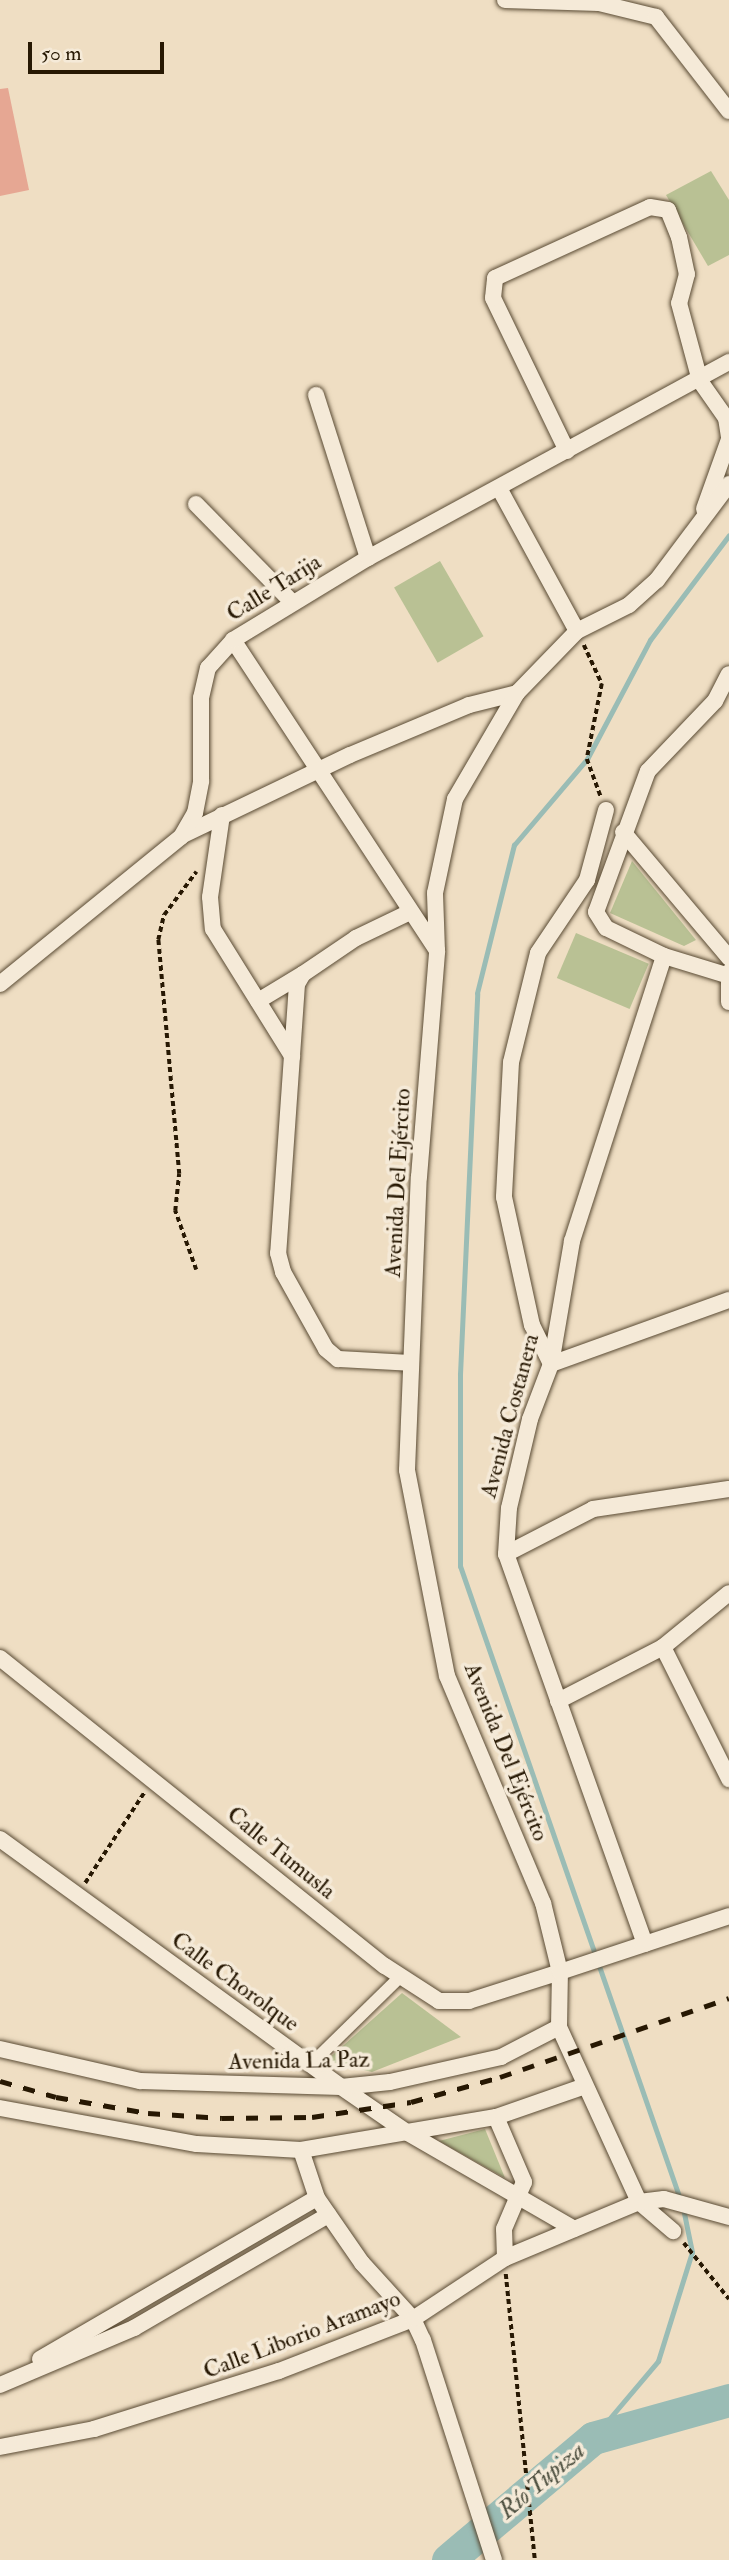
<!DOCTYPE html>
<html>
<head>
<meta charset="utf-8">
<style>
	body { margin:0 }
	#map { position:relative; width:729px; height:2560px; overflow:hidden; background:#efdec3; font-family:"IM FELL Double Pica",serif }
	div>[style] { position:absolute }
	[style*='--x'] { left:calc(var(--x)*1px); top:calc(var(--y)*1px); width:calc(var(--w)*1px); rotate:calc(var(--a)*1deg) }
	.green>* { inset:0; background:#b9c194; transform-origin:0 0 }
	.stream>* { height:5px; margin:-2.5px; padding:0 2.5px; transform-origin:2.5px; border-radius:2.5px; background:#9abcb5 }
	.river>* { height:33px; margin:-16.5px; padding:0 16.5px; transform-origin:16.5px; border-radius:16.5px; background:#9abcb5 }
	.building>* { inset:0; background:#e6a793 }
	.path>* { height:3.5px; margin-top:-1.75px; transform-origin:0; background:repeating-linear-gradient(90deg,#271803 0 5px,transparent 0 8.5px) }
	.roads { filter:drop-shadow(0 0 2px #594a33) drop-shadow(0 0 2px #594a33) }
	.pedestrian>* { height:12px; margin:-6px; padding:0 6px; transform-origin:6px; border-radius:6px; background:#f5ead8 }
	.minor>* { height:16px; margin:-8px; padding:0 8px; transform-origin:8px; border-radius:8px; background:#f5ead8 }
	.rail>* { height:5px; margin-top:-2.5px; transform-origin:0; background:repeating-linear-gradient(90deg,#271803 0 12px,transparent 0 24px) }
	span { translate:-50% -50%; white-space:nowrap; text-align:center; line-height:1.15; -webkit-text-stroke:7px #f5ead8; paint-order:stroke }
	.street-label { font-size:23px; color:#271803 }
	.water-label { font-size:24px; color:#4f5141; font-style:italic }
	.scale { position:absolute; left:28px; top:42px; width:136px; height:32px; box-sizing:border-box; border:4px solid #271803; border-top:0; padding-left:9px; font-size:21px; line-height:24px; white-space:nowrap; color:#271803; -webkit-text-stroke:5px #f5ead8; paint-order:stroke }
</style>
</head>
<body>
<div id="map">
	<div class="green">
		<div style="clip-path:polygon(711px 171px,729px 200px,729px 255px,708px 266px,666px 195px)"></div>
		<div style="left:440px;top:561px;width:87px;height:53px;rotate:60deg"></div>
		<div style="clip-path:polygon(632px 861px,696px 940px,684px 946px,610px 913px)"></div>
		<div style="left:576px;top:933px;width:79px;height:49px;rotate:23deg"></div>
		<div style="clip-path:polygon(402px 1993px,461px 2037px,372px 2072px,326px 2061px)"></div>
		<div style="clip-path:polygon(485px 2129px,505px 2178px,439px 2141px)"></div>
	</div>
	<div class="stream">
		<div style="--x:680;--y:2199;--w:670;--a:-109.16"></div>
		<div style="--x:460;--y:1566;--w:192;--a:-90"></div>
		<div style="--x:460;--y:1374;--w:381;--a:-87.4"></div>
		<div style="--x:477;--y:993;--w:153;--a:-76"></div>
		<div style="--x:514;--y:845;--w:113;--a:-49.7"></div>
		<div style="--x:587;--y:759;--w:135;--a:-62.1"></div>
		<div style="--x:650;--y:640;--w:131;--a:-53"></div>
		<div style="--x:593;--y:2438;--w:101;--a:-49.8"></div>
		<div style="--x:658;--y:2361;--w:114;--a:-72.7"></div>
		<div style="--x:692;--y:2252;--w:45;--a:-101.6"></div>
	</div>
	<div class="river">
		<div style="--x:448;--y:2560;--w:189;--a:-40.1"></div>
		<div style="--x:593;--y:2438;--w:141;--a:-15.6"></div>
	</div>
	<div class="building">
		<div style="clip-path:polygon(8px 88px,29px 190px,0 196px,0 89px)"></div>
	</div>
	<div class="path">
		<div style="--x:584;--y:645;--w:43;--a:65.2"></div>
		<div style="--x:602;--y:684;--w:76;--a:101.3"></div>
		<div style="--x:587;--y:759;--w:40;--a:69.8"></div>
		<div style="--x:196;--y:1270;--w:63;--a:-109.6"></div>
		<div style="--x:175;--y:1211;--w:37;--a:-84"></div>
		<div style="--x:179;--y:1174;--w:235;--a:-95.1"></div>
		<div style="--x:158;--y:940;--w:26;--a:-77"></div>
		<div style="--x:164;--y:915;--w:54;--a:-53.3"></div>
		<div style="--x:85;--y:1883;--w:108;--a:-56.8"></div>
		<div style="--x:684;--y:2243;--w:72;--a:51.2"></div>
		<div style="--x:506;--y:2274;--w:287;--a:84.2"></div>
	</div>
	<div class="roads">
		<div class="pedestrian">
			<div style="--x:310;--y:2065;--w:127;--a:-44.4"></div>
		</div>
		<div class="minor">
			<div style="--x:505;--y:0;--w:94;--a:1.8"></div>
			<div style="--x:599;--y:3;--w:59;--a:13.8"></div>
			<div style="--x:656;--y:17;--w:119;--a:52.2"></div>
			<div style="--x:316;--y:395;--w:171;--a:72.3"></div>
			<div style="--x:567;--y:451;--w:170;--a:-115.8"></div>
			<div style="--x:493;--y:298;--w:20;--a:-84"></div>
			<div style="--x:495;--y:278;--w:170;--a:-24.6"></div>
			<div style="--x:650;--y:207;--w:18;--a:9"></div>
			<div style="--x:668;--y:210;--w:29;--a:68"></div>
			<div style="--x:679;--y:237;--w:38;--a:78"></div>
			<div style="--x:687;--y:274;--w:30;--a:105"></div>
			<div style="--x:679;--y:303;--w:81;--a:74.9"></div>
			<div style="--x:700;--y:381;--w:45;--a:54.9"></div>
			<div style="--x:726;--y:418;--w:19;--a:81"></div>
			<div style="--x:499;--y:488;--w:163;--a:61.4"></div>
			<div style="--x:196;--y:504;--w:136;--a:45.6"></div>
			<div style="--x:704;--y:509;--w:74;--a:-70.3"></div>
			<div style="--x:233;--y:640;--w:372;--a:56.7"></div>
			<div style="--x:606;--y:810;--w:73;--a:105.2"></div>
			<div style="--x:587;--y:880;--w:88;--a:123.9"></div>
			<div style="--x:538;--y:953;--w:112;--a:103.9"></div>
			<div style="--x:511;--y:1062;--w:135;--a:93"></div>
			<div style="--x:504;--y:1197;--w:131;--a:77.7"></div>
			<div style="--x:532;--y:1325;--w:43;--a:64"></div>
			<div style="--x:551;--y:1364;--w:189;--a:-19.8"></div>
			<div style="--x:222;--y:815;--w:83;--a:98.3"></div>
			<div style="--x:210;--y:897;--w:32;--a:85"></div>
			<div style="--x:213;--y:929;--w:150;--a:58.1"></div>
			<div style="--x:623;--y:832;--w:165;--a:49.9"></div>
			<div style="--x:183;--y:835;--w:185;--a:-25.6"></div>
			<div style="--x:350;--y:755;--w:129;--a:-22.8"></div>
			<div style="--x:469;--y:705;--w:49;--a:-14"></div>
			<div style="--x:410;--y:912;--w:60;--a:154.3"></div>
			<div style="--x:356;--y:938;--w:64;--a:145.8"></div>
			<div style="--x:303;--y:974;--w:12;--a:121"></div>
			<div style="--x:297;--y:984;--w:270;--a:94"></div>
			<div style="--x:278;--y:1253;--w:20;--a:75"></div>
			<div style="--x:283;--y:1272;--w:88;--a:60.8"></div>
			<div style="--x:326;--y:1349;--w:16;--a:40"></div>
			<div style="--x:338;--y:1359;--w:73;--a:3.1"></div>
			<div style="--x:664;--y:956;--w:64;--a:-154.2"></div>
			<div style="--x:606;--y:928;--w:19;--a:-122"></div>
			<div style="--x:596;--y:912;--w:150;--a:-69.8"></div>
			<div style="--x:648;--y:771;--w:97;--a:-46.3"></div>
			<div style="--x:715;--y:701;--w:30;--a:-63"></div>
			<div style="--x:729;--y:972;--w:30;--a:90"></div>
			<div style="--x:0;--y:984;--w:233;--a:-39.1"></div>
			<div style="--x:181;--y:837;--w:28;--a:-60"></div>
			<div style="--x:195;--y:813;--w:33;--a:-79"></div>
			<div style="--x:201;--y:781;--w:83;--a:-90"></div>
			<div style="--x:201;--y:698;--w:31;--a:-77"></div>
			<div style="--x:208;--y:668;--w:38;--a:-48"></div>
			<div style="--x:233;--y:640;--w:158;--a:-31.3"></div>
			<div style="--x:368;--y:558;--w:411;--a:-28.5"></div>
			<div style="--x:258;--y:1001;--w:52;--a:-31"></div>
			<div style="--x:506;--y:1554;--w:98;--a:-27.3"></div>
			<div style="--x:593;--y:1509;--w:137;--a:-8.4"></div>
			<div style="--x:663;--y:1647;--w:148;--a:63.4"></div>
			<div style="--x:0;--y:1658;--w:493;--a:38.7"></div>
			<div style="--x:385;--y:1966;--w:64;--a:32.9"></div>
			<div style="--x:439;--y:2001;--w:30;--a:0"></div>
			<div style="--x:469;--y:2001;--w:96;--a:-17.7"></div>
			<div style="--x:560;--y:1972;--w:71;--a:-103.8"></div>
			<div style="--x:543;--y:1903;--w:246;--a:-112.9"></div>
			<div style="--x:447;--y:1676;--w:210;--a:-101"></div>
			<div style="--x:407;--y:1470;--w:293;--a:-87.7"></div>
			<div style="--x:419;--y:1177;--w:227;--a:-85.4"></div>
			<div style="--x:437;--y:951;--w:58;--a:-92"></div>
			<div style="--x:435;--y:893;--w:96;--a:-78"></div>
			<div style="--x:455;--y:799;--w:123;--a:-59.7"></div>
			<div style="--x:517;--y:693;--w:86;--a:-45.9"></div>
			<div style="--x:577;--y:631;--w:58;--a:-26.6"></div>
			<div style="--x:629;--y:605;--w:38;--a:-42"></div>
			<div style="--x:657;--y:580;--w:120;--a:-53.1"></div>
			<div style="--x:558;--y:1701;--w:118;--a:-27.2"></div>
			<div style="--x:663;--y:1647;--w:85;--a:-39.3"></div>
			<div style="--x:0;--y:1839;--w:422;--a:36"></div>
			<div style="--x:341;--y:2087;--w:81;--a:34.5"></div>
			<div style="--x:408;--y:2133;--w:192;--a:30"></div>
			<div style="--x:645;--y:1944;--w:414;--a:-109.6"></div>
			<div style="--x:506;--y:1554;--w:46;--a:-86.3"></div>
			<div style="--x:509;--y:1508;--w:91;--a:-76.7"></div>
			<div style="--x:530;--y:1419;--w:59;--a:-69.1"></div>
			<div style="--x:551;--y:1364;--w:125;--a:-80.3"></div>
			<div style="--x:572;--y:1241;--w:299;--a:-72.1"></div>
			<div style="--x:664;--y:956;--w:65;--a:17"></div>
			<div style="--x:559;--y:2027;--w:192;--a:65.4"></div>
			<div style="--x:639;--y:2202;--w:45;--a:40.5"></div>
			<div style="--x:0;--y:2049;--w:144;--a:12.9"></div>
			<div style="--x:140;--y:2081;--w:201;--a:1.7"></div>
			<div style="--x:341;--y:2087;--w:49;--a:-5.8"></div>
			<div style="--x:390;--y:2082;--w:114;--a:-12.7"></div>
			<div style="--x:501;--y:2057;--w:65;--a:-27.3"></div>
			<div style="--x:559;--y:2027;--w:55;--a:-89"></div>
			<div style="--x:560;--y:1972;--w:178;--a:-18.3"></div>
			<div style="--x:0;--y:2108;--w:200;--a:10.4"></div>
			<div style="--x:197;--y:2144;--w:104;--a:3.3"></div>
			<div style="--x:301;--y:2150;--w:198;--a:-9.6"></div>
			<div style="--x:496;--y:2117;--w:94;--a:-19.2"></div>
			<div style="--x:496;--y:2117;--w:71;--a:66.7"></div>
			<div style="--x:524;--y:2182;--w:51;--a:113.1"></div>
			<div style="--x:504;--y:2229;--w:29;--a:88"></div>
			<div style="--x:301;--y:2150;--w:51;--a:71.6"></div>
			<div style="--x:317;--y:2198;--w:79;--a:55.3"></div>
			<div style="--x:362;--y:2263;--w:76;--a:47.7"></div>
			<div style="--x:413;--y:2319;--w:23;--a:65"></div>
			<div style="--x:423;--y:2340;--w:231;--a:72.1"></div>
			<div style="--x:40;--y:2359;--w:320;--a:-30.2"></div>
			<div style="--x:0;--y:2385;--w:146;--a:-23"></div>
			<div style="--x:134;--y:2328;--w:225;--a:-30.2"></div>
			<div style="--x:0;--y:2447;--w:96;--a:-10.8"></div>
			<div style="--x:94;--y:2429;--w:194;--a:-17.4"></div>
			<div style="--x:279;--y:2371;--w:144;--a:-21.2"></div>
			<div style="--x:413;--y:2319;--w:110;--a:-33.5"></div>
			<div style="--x:505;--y:2258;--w:145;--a:-22.7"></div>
			<div style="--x:639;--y:2202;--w:25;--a:-7"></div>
			<div style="--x:664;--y:2199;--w:67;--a:15.5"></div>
		</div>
	</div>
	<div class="rail">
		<div style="--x:0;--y:2081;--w:58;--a:15.9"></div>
		<div style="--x:56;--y:2097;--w:93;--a:9.9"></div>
		<div style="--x:148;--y:2113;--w:74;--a:3.9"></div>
		<div style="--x:222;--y:2118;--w:90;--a:-0.6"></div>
		<div style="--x:312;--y:2117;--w:100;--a:-8.6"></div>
		<div style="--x:411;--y:2102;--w:92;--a:-15.7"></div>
		<div style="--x:500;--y:2077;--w:242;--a:-19"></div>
	</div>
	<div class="street-label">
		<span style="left:274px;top:588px;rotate:-32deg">Calle Tarija</span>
		<span style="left:398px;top:1183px;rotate:-87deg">Avenida Del Ejército</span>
		<span style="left:510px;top:1416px;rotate:-75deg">Avenida Costanera</span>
		<span style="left:506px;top:1752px;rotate:68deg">Avenida Del Ejército</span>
		<span style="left:281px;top:1853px;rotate:39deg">Calle Tumusla</span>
		<span style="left:235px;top:1982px;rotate:36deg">Calle Chorolque</span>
		<span style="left:299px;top:2061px;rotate:-1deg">Avenida La Paz</span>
		<span style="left:302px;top:2335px;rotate:-21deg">Calle Liborio Aramayo</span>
	</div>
	<div class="water-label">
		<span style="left:542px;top:2481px;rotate:-40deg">Río Tupiza</span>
	</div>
	<div class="scale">50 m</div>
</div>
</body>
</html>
